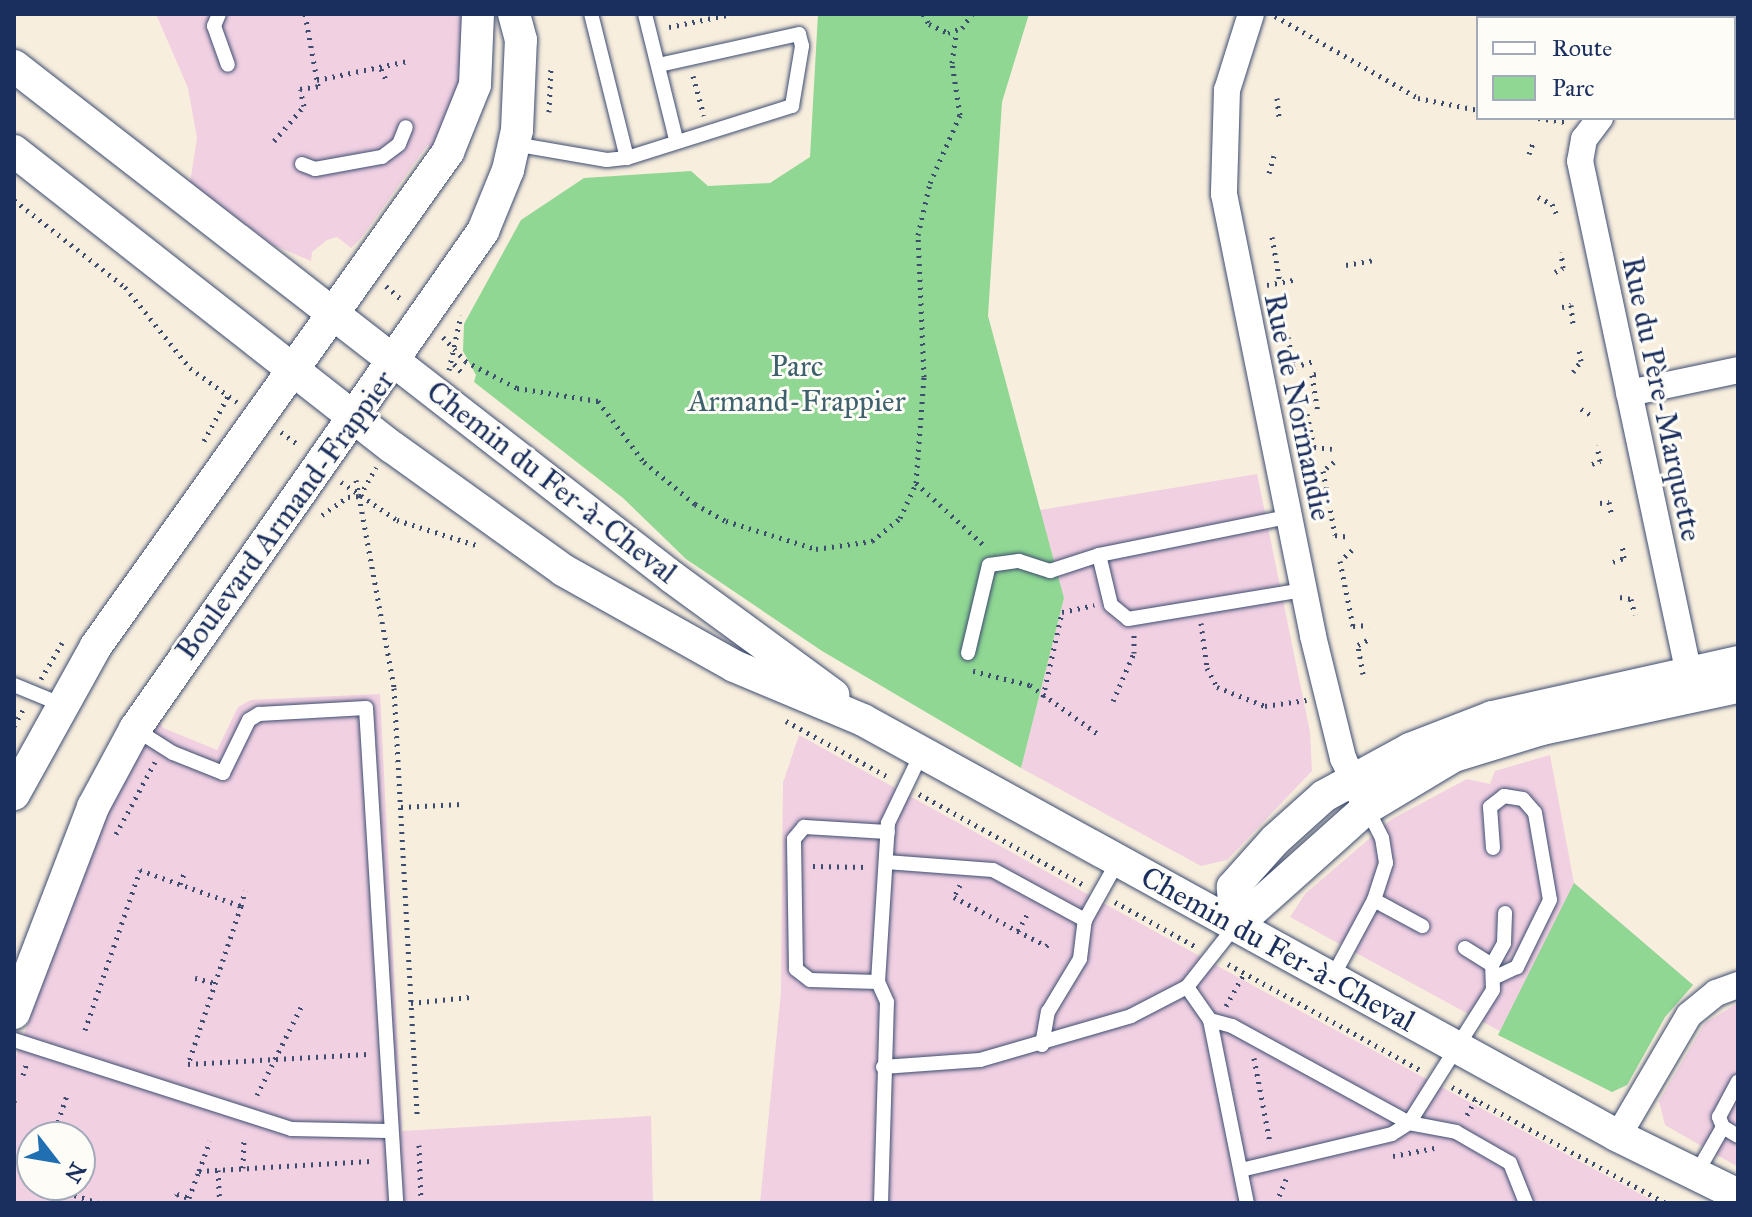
<!DOCTYPE html>
<html>
<head>
<meta charset="utf-8">
<style>
	body { margin:0 }
	#map { position:relative; width:1752px; height:1217px; overflow:hidden; background:#f8eedd; font-family:"IM FELL Great Primer",serif }
	div>[style] { position:absolute }
	[style*='--x'] { left:calc(var(--x)*1px); top:calc(var(--y)*1px); width:calc(var(--w)*1px); rotate:calc(var(--a)*1deg) }
	.built>* { inset:0; background:#f1d0e2 }
	.green>* { inset:0; background:#8fd792 }
	.path>* { height:5px; margin-top:-2.5px; transform-origin:0; background:repeating-linear-gradient(90deg,#3c4c71 0 2px,transparent 0 8px) }
	.roads { filter:drop-shadow(0 0 2px #3c4c71) drop-shadow(0 0 2px #3c4c71) }
	.service>* { height:14px; margin:-7px; padding:0 7px; transform-origin:7px; border-radius:7px; background:#fff }
	.minor>* { height:26px; margin:-13px; padding:0 13px; transform-origin:13px; border-radius:13px; background:#fff }
	.tertiary>* { height:32px; margin:-16px; padding:0 16px; transform-origin:16px; border-radius:16px; background:#fff }
	span { translate:-50% -50%; white-space:nowrap; text-align:center; line-height:1.15; -webkit-text-stroke:6px #fdfcf7; paint-order:stroke }
	.park-label { font-size:30px; color:#3e616e }
	.street-label { font-size:30px; color:#1b2f5e }
	.frame { position:absolute; inset:0; border:16px solid #1b2f5e; pointer-events:none }
	.legend { position:absolute; left:1476px; top:16px; width:260px; height:104px; box-sizing:border-box; background:#fdfcf7; border:2px solid #a3aaba; margin:0; padding:10px 14px; list-style:none; font-size:24px; color:#1b2f5e }
	.legend li { display:flex; align-items:center; gap:16px; height:40px }
	.legend b { width:40px; border:2px solid #a3aaba }
	.north { position:absolute; left:16px; top:1121px; width:80px; height:80px; box-sizing:border-box; background:#fdfcf7; border:2px solid #a3aaba; border-radius:50%; rotate:121deg; font-size:22px; font-weight:700; line-height:32px; text-align:center; color:#1b2f5e }
	.north::after { content:''; display:block; margin:auto; width:28px; height:36px; background:#1f6fb2; clip-path:polygon(50% 0,100% 100%,50% 72%,0 100%) }
</style>
</head>
<body>
<div id="map">
	<div class="built">
		<div style="clip-path:polygon(156px 14px,465px 14px,460px 81px,430px 152px,428px 144px,361px 238px,351px 248px,337px 237px,327px 240px,312px 252px,311px 261px,273px 245px,190px 183px,197px 138px,188px 88px)"></div>
		<div style="clip-path:polygon(1257px 474px,1310px 732px,1312px 771px,1227px 860px,1201px 866px,1021px 768px,1064px 598px,1040px 510px)"></div>
		<div style="clip-path:polygon(evenodd,380px 694px,402px 1131px,651px 1116px,653px 1203px,14px 1203px,14px 1062px,101px 821px,158px 719px,163px 728px,217px 750px,238px 707px,251px 700px,380px 694px,32px 1137px,80px 1137px,80px 1185px,32px 1185px,32px 1137px)"></div>
		<div style="clip-path:polygon(799px 735px,1263px 991px,1657px 1203px,760px 1203px,781px 992px,783px 783px)"></div>
		<div style="clip-path:polygon(1550px 755px,1574px 883px,1693px 985px,1665px 1017px,1627px 1085px,1612px 1092px,1290px 917px,1305px 894px,1392px 819px,1467px 779px,1490px 784px,1495px 771px)"></div>
		<div style="clip-path:polygon(1738px 1003px,1738px 1167px,1665px 1125px,1659px 1101px,1705px 1023px)"></div>
	</div>
	<div class="green">
		<div style="clip-path:polygon(818px 14px,1029px 14px,1002px 102px,988px 316px,1064px 598px,1021px 768px,822px 651px,686px 559px,623px 498px,474px 382px,476px 375px,463px 351px,464px 324px,521px 220px,584px 178px,691px 171px,708px 186px,770px 183px,810px 157px)"></div>
		<div style="clip-path:polygon(1574px 883px,1693px 985px,1665px 1017px,1627px 1085px,1612px 1092px,1498px 1035px)"></div>
	</div>
	<div class="path">
		<div style="--x:305;--y:14;--w:67;--a:79.7"></div>
		<div style="--x:923;--y:14;--w:12;--a:59"></div>
		<div style="--x:929;--y:24;--w:21;--a:25"></div>
		<div style="--x:948;--y:33;--w:15;--a:-20"></div>
		<div style="--x:962;--y:28;--w:17;--a:-54"></div>
		<div style="--x:1275;--y:16;--w:165;--a:29.8"></div>
		<div style="--x:1418;--y:98;--w:61;--a:11.3"></div>
		<div style="--x:669;--y:27;--w:64;--a:-11.7"></div>
		<div style="--x:381;--y:69;--w:14;--a:65"></div>
		<div style="--x:693;--y:76;--w:41;--a:74.6"></div>
		<div style="--x:1277;--y:98;--w:19;--a:84"></div>
		<div style="--x:549;--y:112;--w:45;--a:-87.5"></div>
		<div style="--x:1538;--y:118;--w:30;--a:8"></div>
		<div style="--x:274;--y:141;--w:46;--a:-49.4"></div>
		<div style="--x:304;--y:106;--w:17;--a:-103"></div>
		<div style="--x:300;--y:89;--w:18;--a:-9"></div>
		<div style="--x:318;--y:86;--w:6;--a:-99"></div>
		<div style="--x:317;--y:80;--w:93;--a:-11.8"></div>
		<div style="--x:1529;--y:154;--w:15;--a:-70"></div>
		<div style="--x:1269;--y:173;--w:18;--a:-74"></div>
		<div style="--x:1538;--y:197;--w:16;--a:27"></div>
		<div style="--x:1552;--y:204;--w:10;--a:66"></div>
		<div style="--x:14;--y:200;--w:141;--a:38.1"></div>
		<div style="--x:125;--y:287;--w:104;--a:51.3"></div>
		<div style="--x:190;--y:368;--w:58;--a:35.9"></div>
		<div style="--x:1272;--y:237;--w:47;--a:80.1"></div>
		<div style="--x:1346;--y:265;--w:28;--a:-10"></div>
		<div style="--x:1555;--y:272;--w:9;--a:-27"></div>
		<div style="--x:1563;--y:268;--w:16;--a:-97"></div>
		<div style="--x:1267;--y:285;--w:31;--a:-11"></div>
		<div style="--x:386;--y:286;--w:23;--a:41"></div>
		<div style="--x:1562;--y:307;--w:9;--a:-13"></div>
		<div style="--x:1571;--y:305;--w:19;--a:84"></div>
		<div style="--x:443;--y:337;--w:33;--a:47"></div>
		<div style="--x:465;--y:361;--w:59;--a:27.4"></div>
		<div style="--x:517;--y:388;--w:82;--a:9.1"></div>
		<div style="--x:598;--y:401;--w:76;--a:53"></div>
		<div style="--x:644;--y:462;--w:66;--a:39.5"></div>
		<div style="--x:695;--y:504;--w:35;--a:29"></div>
		<div style="--x:726;--y:521;--w:94;--a:17.3"></div>
		<div style="--x:816;--y:549;--w:57;--a:-8.1"></div>
		<div style="--x:872;--y:541;--w:36;--a:-39"></div>
		<div style="--x:900;--y:518;--w:38;--a:-65"></div>
		<div style="--x:916;--y:483;--w:106;--a:-85.7"></div>
		<div style="--x:924;--y:377;--w:142;--a:-92.4"></div>
		<div style="--x:918;--y:235;--w:53;--a:-77"></div>
		<div style="--x:930;--y:183;--w:74;--a:-66.2"></div>
		<div style="--x:960;--y:115;--w:53;--a:-98.7"></div>
		<div style="--x:952;--y:63;--w:30;--a:-82"></div>
		<div style="--x:1288;--y:337;--w:31;--a:79"></div>
		<div style="--x:1294;--y:367;--w:21;--a:-17"></div>
		<div style="--x:454;--y:364;--w:13;--a:48"></div>
		<div style="--x:449;--y:370;--w:56;--a:-77.7"></div>
		<div style="--x:1573;--y:372;--w:14;--a:-54"></div>
		<div style="--x:1581;--y:361;--w:11;--a:-100"></div>
		<div style="--x:1316;--y:374;--w:4;--a:166"></div>
		<div style="--x:1312;--y:375;--w:37;--a:81"></div>
		<div style="--x:1581;--y:409;--w:15;--a:32"></div>
		<div style="--x:1307;--y:414;--w:34;--a:78"></div>
		<div style="--x:1314;--y:447;--w:18;--a:6"></div>
		<div style="--x:281;--y:432;--w:22;--a:36"></div>
		<div style="--x:204;--y:441;--w:51;--a:-61.9"></div>
		<div style="--x:1334;--y:462;--w:14;--a:141"></div>
		<div style="--x:1323;--y:471;--w:65;--a:79.4"></div>
		<div style="--x:1335;--y:535;--w:15;--a:8"></div>
		<div style="--x:1592;--y:464;--w:9;--a:-21"></div>
		<div style="--x:1600;--y:461;--w:16;--a:-101"></div>
		<div style="--x:356;--y:480;--w:211;--a:79.6"></div>
		<div style="--x:394;--y:688;--w:430;--a:86.9"></div>
		<div style="--x:341;--y:482;--w:68;--a:34.2"></div>
		<div style="--x:397;--y:520;--w:86;--a:17.6"></div>
		<div style="--x:916;--y:483;--w:96;--a:42.5"></div>
		<div style="--x:1600;--y:503;--w:9;--a:-6"></div>
		<div style="--x:1609;--y:502;--w:15;--a:79"></div>
		<div style="--x:322;--y:515;--w:32;--a:-35"></div>
		<div style="--x:348;--y:497;--w:12;--a:-5"></div>
		<div style="--x:360;--y:496;--w:33;--a:-61"></div>
		<div style="--x:1352;--y:550;--w:16;--a:137"></div>
		<div style="--x:1340;--y:561;--w:66;--a:78.7"></div>
		<div style="--x:1353;--y:626;--w:16;--a:-4"></div>
		<div style="--x:1613;--y:562;--w:12;--a:-20"></div>
		<div style="--x:1624;--y:558;--w:15;--a:-98"></div>
		<div style="--x:1620;--y:597;--w:11;--a:10"></div>
		<div style="--x:1631;--y:599;--w:16;--a:76"></div>
		<div style="--x:1201;--y:623;--w:45;--a:82.4"></div>
		<div style="--x:1207;--y:668;--w:21;--a:62"></div>
		<div style="--x:1217;--y:687;--w:52;--a:21.6"></div>
		<div style="--x:1265;--y:706;--w:42;--a:-8.1"></div>
		<div style="--x:973;--y:671;--w:59;--a:13.8"></div>
		<div style="--x:1030;--y:685;--w:84;--a:35.8"></div>
		<div style="--x:1363;--y:674;--w:29;--a:-100"></div>
		<div style="--x:1358;--y:645;--w:15;--a:-28"></div>
		<div style="--x:41;--y:679;--w:42;--a:-59.7"></div>
		<div style="--x:1043;--y:697;--w:87;--a:-77.4"></div>
		<div style="--x:1062;--y:612;--w:33;--a:-12"></div>
		<div style="--x:1113;--y:701;--w:52;--a:-66.4"></div>
		<div style="--x:1134;--y:653;--w:18;--a:-90"></div>
		<div style="--x:786;--y:721;--w:119;--a:28.7"></div>
		<div style="--x:14;--y:726;--w:21;--a:-61"></div>
		<div style="--x:919;--y:794;--w:191;--a:28.9"></div>
		<div style="--x:401;--y:807;--w:61;--a:-2.8"></div>
		<div style="--x:116;--y:834;--w:82;--a:-61.6"></div>
		<div style="--x:813;--y:866;--w:55;--a:1"></div>
		<div style="--x:180;--y:884;--w:14;--a:-69"></div>
		<div style="--x:960;--y:885;--w:13;--a:117"></div>
		<div style="--x:954;--y:897;--w:104;--a:28"></div>
		<div style="--x:1046;--y:946;--w:5;--a:-37"></div>
		<div style="--x:1115;--y:902;--w:95;--a:29"></div>
		<div style="--x:241;--y:906;--w:16;--a:-75"></div>
		<div style="--x:1018;--y:931;--w:23;--a:-61"></div>
		<div style="--x:1228;--y:964;--w:222;--a:28.9"></div>
		<div style="--x:195;--y:978;--w:21;--a:14"></div>
		<div style="--x:411;--y:1003;--w:59;--a:-5.8"></div>
		<div style="--x:1226;--y:1006;--w:38;--a:-61"></div>
		<div style="--x:85;--y:1030;--w:169;--a:-71"></div>
		<div style="--x:140;--y:870;--w:107;--a:19.6"></div>
		<div style="--x:241;--y:906;--w:167;--a:108.5"></div>
		<div style="--x:188;--y:1064;--w:180;--a:-3.2"></div>
		<div style="--x:1254;--y:1058;--w:86;--a:79.3"></div>
		<div style="--x:23;--y:1075;--w:14;--a:-73"></div>
		<div style="--x:1452;--y:1087;--w:243;--a:28.5"></div>
		<div style="--x:257;--y:1095;--w:101;--a:-63.4"></div>
		<div style="--x:14;--y:1102;--w:5;--a:-79"></div>
		<div style="--x:1467;--y:1115;--w:18;--a:-61"></div>
		<div style="--x:53;--y:1137;--w:44;--a:-71.6"></div>
		<div style="--x:419;--y:1145;--w:58;--a:88"></div>
		<div style="--x:1393;--y:1156;--w:42;--a:-11"></div>
		<div style="--x:243;--y:1168;--w:28;--a:-88"></div>
		<div style="--x:218;--y:1170;--w:33;--a:87"></div>
		<div style="--x:199;--y:1171;--w:32;--a:-70"></div>
		<div style="--x:44;--y:1185;--w:58;--a:18.1"></div>
		<div style="--x:56;--y:1203;--w:13;--a:-77"></div>
		<div style="--x:112;--y:1203;--w:4;--a:-76"></div>
		<div style="--x:174;--y:1203;--w:9;--a:-72"></div>
		<div style="--x:177;--y:1194;--w:13;--a:18"></div>
		<div style="--x:189;--y:1198;--w:29;--a:-70"></div>
		<div style="--x:199;--y:1171;--w:176;--a:-3.3"></div>
		<div style="--x:1276;--y:1203;--w:26;--a:-67"></div>
	</div>
	<div class="roads">
		<div class="service">
			<div style="--x:219;--y:14;--w:13;--a:113"></div>
			<div style="--x:214;--y:26;--w:41;--a:70.3"></div>
			<div style="--x:645;--y:14;--w:129;--a:76.1"></div>
			<div style="--x:514;--y:144;--w:94;--a:9.8"></div>
			<div style="--x:607;--y:160;--w:20;--a:-6"></div>
			<div style="--x:627;--y:158;--w:148;--a:-104"></div>
			<div style="--x:627;--y:158;--w:173;--a:-17.5"></div>
			<div style="--x:792;--y:106;--w:61;--a:-80.5"></div>
			<div style="--x:802;--y:46;--w:12;--a:-104"></div>
			<div style="--x:799;--y:34;--w:143;--a:167.5"></div>
			<div style="--x:302;--y:164;--w:14;--a:21"></div>
			<div style="--x:315;--y:169;--w:68;--a:-10.2"></div>
			<div style="--x:382;--y:157;--w:21;--a:-37"></div>
			<div style="--x:399;--y:144;--w:18;--a:-68"></div>
			<div style="--x:1099;--y:555;--w:51;--a:76.5"></div>
			<div style="--x:1111;--y:605;--w:22;--a:39"></div>
			<div style="--x:1128;--y:619;--w:177;--a:-9.4"></div>
			<div style="--x:968;--y:653;--w:90;--a:-76.6"></div>
			<div style="--x:989;--y:565;--w:30;--a:-8"></div>
			<div style="--x:1019;--y:561;--w:33;--a:18"></div>
			<div style="--x:1050;--y:571;--w:52;--a:-18.1"></div>
			<div style="--x:1099;--y:555;--w:193;--a:-11.4"></div>
			<div style="--x:14;--y:685;--w:50;--a:22.4"></div>
			<div style="--x:135;--y:729;--w:45;--a:32.3"></div>
			<div style="--x:173;--y:753;--w:54;--a:21.8"></div>
			<div style="--x:223;--y:773;--w:59;--a:-63.9"></div>
			<div style="--x:249;--y:720;--w:12;--a:-31"></div>
			<div style="--x:259;--y:714;--w:107;--a:-3.2"></div>
			<div style="--x:366;--y:708;--w:496;--a:86.5"></div>
			<div style="--x:1493;--y:848;--w:41;--a:-94.2"></div>
			<div style="--x:1490;--y:807;--w:18;--a:-38"></div>
			<div style="--x:1504;--y:796;--w:19;--a:9"></div>
			<div style="--x:1523;--y:799;--w:18;--a:49"></div>
			<div style="--x:1535;--y:813;--w:88;--a:80.2"></div>
			<div style="--x:1550;--y:900;--w:75;--a:116.2"></div>
			<div style="--x:1517;--y:967;--w:23;--a:155"></div>
			<div style="--x:886;--y:862;--w:107;--a:4.3"></div>
			<div style="--x:993;--y:870;--w:105;--a:28.5"></div>
			<div style="--x:1085;--y:920;--w:68;--a:-60.8"></div>
			<div style="--x:1374;--y:900;--w:55;--a:28.4"></div>
			<div style="--x:1492;--y:965;--w:25;--a:-61"></div>
			<div style="--x:1504;--y:943;--w:30;--a:-88"></div>
			<div style="--x:1332;--y:978;--w:89;--a:-61.7"></div>
			<div style="--x:1374;--y:900;--w:39;--a:-72"></div>
			<div style="--x:1386;--y:863;--w:25;--a:-99"></div>
			<div style="--x:1382;--y:838;--w:34;--a:-117"></div>
			<div style="--x:878;--y:982;--w:68;--a:-178.3"></div>
			<div style="--x:810;--y:980;--w:18;--a:-142"></div>
			<div style="--x:796;--y:969;--w:130;--a:-90.9"></div>
			<div style="--x:794;--y:839;--w:16;--a:-50"></div>
			<div style="--x:804;--y:827;--w:84;--a:3.4"></div>
			<div style="--x:1187;--y:987;--w:40;--a:55.1"></div>
			<div style="--x:1210;--y:1020;--w:187;--a:78.6"></div>
			<div style="--x:1210;--y:1020;--w:23;--a:15"></div>
			<div style="--x:1232;--y:1026;--w:202;--a:28.7"></div>
			<div style="--x:1409;--y:1123;--w:157;--a:-57.7"></div>
			<div style="--x:1493;--y:990;--w:25;--a:-92"></div>
			<div style="--x:1492;--y:965;--w:32;--a:-148"></div>
			<div style="--x:14;--y:1040;--w:291;--a:17.8"></div>
			<div style="--x:291;--y:1129;--w:97;--a:1.2"></div>
			<div style="--x:1042;--y:1045;--w:34;--a:-80"></div>
			<div style="--x:1048;--y:1012;--w:62;--a:-58.9"></div>
			<div style="--x:1080;--y:959;--w:39;--a:-83"></div>
			<div style="--x:883;--y:1067;--w:97;--a:-4.1"></div>
			<div style="--x:980;--y:1060;--w:157;--a:-16.2"></div>
			<div style="--x:1131;--y:1016;--w:63;--a:-27.4"></div>
			<div style="--x:1187;--y:987;--w:79;--a:-51.7"></div>
			<div style="--x:1723;--y:1127;--w:11;--a:-112"></div>
			<div style="--x:1719;--y:1117;--w:40;--a:-62"></div>
			<div style="--x:1241;--y:1170;--w:155;--a:-13.4"></div>
			<div style="--x:1392;--y:1134;--w:20;--a:-33"></div>
			<div style="--x:1409;--y:1123;--w:48;--a:10.8"></div>
			<div style="--x:1456;--y:1132;--w:62;--a:29.9"></div>
			<div style="--x:1510;--y:1163;--w:43;--a:68.2"></div>
			<div style="--x:1695;--y:1176;--w:56;--a:-60.3"></div>
			<div style="--x:1723;--y:1127;--w:17;--a:31"></div>
			<div style="--x:881;--y:1203;--w:201;--a:-88.3"></div>
			<div style="--x:887;--y:1002;--w:22;--a:-114"></div>
			<div style="--x:878;--y:982;--w:159;--a:-86.4"></div>
			<div style="--x:888;--y:823;--w:79;--a:-64.4"></div>
		</div>
		<div class="minor">
			<div style="--x:1251;--y:14;--w:80;--a:107.5"></div>
			<div style="--x:1227;--y:90;--w:104;--a:91.7"></div>
			<div style="--x:1224;--y:194;--w:451;--a:78.6"></div>
			<div style="--x:1313;--y:636;--w:126;--a:76.2"></div>
			<div style="--x:1343;--y:758;--w:43;--a:65.2"></div>
			<div style="--x:1734;--y:83;--w:4;--a:0"></div>
			<div style="--x:1600;--y:118;--w:26;--a:127"></div>
			<div style="--x:1584;--y:139;--w:22;--a:100"></div>
			<div style="--x:1580;--y:161;--w:544;--a:78.01"></div>
			<div style="--x:1629;--y:393;--w:111;--a:-11.9"></div>
			<div style="--x:1618;--y:1136;--w:140;--a:-59.6"></div>
			<div style="--x:1689;--y:1015;--w:35;--a:-39"></div>
			<div style="--x:1716;--y:993;--w:23;--a:-20"></div>
		</div>
		<div class="tertiary">
			<div style="--x:14;--y:66;--w:833;--a:37.83"></div>
			<div style="--x:672;--y:577;--w:200;--a:36.2"></div>
			<div style="--x:14;--y:151;--w:480;--a:38.1"></div>
			<div style="--x:392;--y:447;--w:211;--a:35.7"></div>
			<div style="--x:563;--y:570;--w:196;--a:29.3"></div>
			<div style="--x:734;--y:666;--w:140;--a:22.7"></div>
			<div style="--x:863;--y:720;--w:862;--a:28.85"></div>
			<div style="--x:1618;--y:1136;--w:134;--a:26.2"></div>
			<div style="--x:14;--y:794;--w:169;--a:-61"></div>
			<div style="--x:96;--y:646;--w:607;--a:-54.53"></div>
			<div style="--x:448;--y:152;--w:72;--a:-68.1"></div>
			<div style="--x:475;--y:85;--w:71;--a:-87.6"></div>
			<div style="--x:1236;--y:925;--w:38;--a:-95"></div>
			<div style="--x:1233;--y:887;--w:63;--a:-48.2"></div>
			<div style="--x:1275;--y:840;--w:66;--a:-41.9"></div>
			<div style="--x:1324;--y:796;--w:98;--a:-28.7"></div>
			<div style="--x:1410;--y:749;--w:88;--a:-21.3"></div>
			<div style="--x:1492;--y:717;--w:252;--a:-12.6"></div>
			<div style="--x:1236;--y:925;--w:176;--a:-41.8"></div>
			<div style="--x:1367;--y:808;--w:101;--a:-30.9"></div>
			<div style="--x:1454;--y:756;--w:92;--a:-17.1"></div>
			<div style="--x:1542;--y:729;--w:200;--a:-12.1"></div>
			<div style="--x:14;--y:1013;--w:221;--a:-69"></div>
			<div style="--x:93;--y:807;--w:89;--a:-61.7"></div>
			<div style="--x:135;--y:729;--w:608;--a:-55.05"></div>
			<div style="--x:483;--y:231;--w:66;--a:-67.7"></div>
			<div style="--x:508;--y:170;--w:41;--a:-77.3"></div>
			<div style="--x:517;--y:130;--w:90;--a:-87.5"></div>
			<div style="--x:521;--y:40;--w:27;--a:-105"></div>
		</div>
	</div>
	<div class="park-label">
		<span style="left:797px;top:383px">Parc<br>Armand-Frappier</span>
	</div>
	<div class="street-label">
		<span style="left:1662px;top:399px;rotate:78deg">Rue du Père-Marquette</span>
		<span style="left:1298px;top:407px;rotate:78deg">Rue de Normandie</span>
		<span style="left:552px;top:482px;rotate:38deg">Chemin du Fer-à-Cheval</span>
		<span style="left:285px;top:515px;rotate:-54deg">Boulevard Armand-Frappier</span>
		<span style="left:1278px;top:949px;rotate:29deg">Chemin du Fer-à-Cheval</span>
	</div>
	<div class="frame"></div>
	<ul class="legend">
	<li><b style="height:10px;background:#fff"></b>Route</li>
	<li><b style="height:22px;background:#8fd792"></b>Parc</li>
	</ul>
	<div class="north">N</div>
</div>
</body>
</html>
